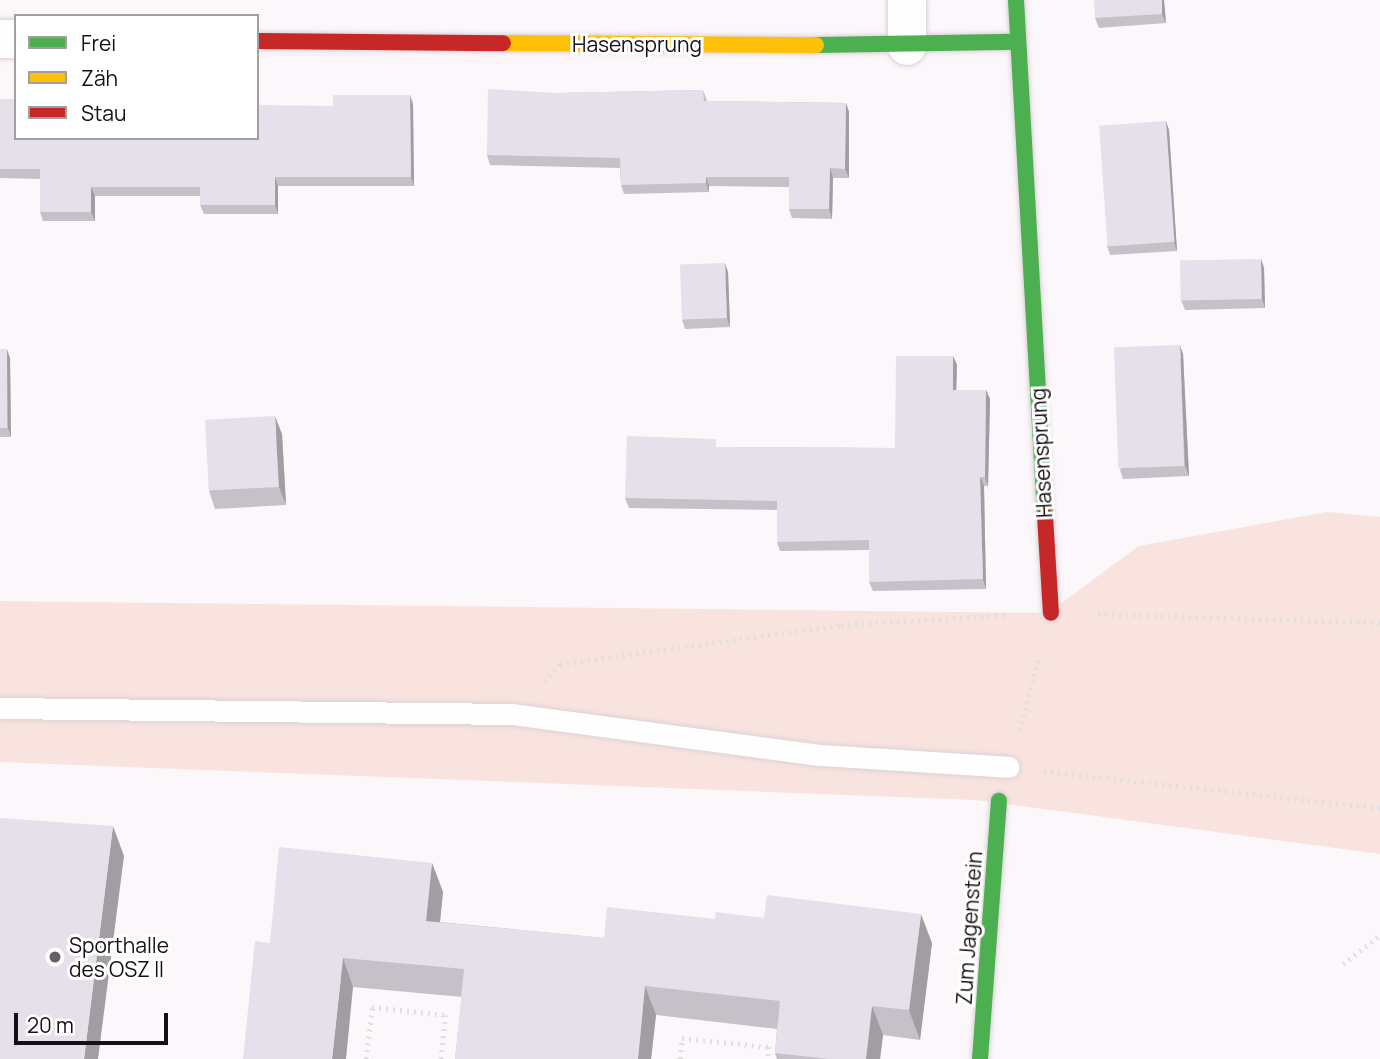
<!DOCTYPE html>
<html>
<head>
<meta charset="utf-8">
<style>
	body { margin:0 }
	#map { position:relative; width:1380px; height:1059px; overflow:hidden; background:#fcf7fb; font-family:Manrope,sans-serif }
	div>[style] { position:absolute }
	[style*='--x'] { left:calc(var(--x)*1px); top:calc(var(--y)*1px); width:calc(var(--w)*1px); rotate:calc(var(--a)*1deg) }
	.green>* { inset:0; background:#f9e3de }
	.path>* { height:4.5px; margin-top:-2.25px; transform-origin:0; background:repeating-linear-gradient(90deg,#e1dfe1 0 2px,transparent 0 7px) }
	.roads { filter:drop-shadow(0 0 2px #d9d2d7) drop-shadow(0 0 2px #d9d2d7) }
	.lane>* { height:21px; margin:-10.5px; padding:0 10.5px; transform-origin:10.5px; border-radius:10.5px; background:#fffefe }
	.street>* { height:38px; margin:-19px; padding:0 19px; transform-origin:19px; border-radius:19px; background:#fffefe }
	.fast>* { height:16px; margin:-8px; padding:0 8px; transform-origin:8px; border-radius:8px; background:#4caf50 }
	.slow>* { height:16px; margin:-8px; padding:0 8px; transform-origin:8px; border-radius:8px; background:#ffc107 }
	.jam>* { height:16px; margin:-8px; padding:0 8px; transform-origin:8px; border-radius:8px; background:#c62828 }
	.wall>* { inset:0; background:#c5c1c8 }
	.shaded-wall>* { inset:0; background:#a09da3 }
	.building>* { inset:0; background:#e5e0e9; transform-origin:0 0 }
	.dots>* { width:19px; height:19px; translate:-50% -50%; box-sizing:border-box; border:4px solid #fff; border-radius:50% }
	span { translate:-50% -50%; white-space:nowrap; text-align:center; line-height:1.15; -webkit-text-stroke:6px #fff; paint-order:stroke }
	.street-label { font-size:21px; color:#160f15 }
	.poi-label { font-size:21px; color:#160f15 }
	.left { translate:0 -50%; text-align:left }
	.legend { position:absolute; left:14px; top:14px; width:245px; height:126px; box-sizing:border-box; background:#fff; border:2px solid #a29fa1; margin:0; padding:9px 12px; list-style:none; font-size:21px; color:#160f15 }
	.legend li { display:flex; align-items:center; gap:14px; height:35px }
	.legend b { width:35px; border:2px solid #a29fa1 }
	.scale { position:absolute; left:14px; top:1013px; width:154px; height:32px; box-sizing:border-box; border:4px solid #160f15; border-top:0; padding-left:9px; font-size:21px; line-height:24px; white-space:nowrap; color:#160f15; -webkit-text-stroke:5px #fff; paint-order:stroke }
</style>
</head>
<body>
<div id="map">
	<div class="green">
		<div style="clip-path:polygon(1327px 512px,1380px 517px,1380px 854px,976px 800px,0 762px,0 601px,1048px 613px,1139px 546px)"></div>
	</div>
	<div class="path">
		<div style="--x:1098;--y:614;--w:282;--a:1.8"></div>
		<div style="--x:544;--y:681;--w:23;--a:-47"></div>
		<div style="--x:560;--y:664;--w:284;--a:-7.9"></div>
		<div style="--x:841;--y:625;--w:164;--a:-3.5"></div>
		<div style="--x:1019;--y:730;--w:76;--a:-74.7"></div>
		<div style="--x:1044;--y:771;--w:338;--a:6.3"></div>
		<div style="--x:1343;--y:964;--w:47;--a:-38.1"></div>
		<div style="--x:366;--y:1059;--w:52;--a:-83.4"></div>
		<div style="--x:372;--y:1007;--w:74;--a:6.2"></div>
		<div style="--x:446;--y:1015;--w:44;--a:96.5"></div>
		<div style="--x:680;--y:1059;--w:21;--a:-85"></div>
		<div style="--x:682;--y:1038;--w:87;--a:5.9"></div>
		<div style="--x:769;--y:1047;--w:12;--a:95"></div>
	</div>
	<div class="roads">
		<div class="lane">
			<div style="--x:0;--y:708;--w:512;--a:0.67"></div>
			<div style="--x:512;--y:714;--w:311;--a:7.6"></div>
			<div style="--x:820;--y:755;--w:189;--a:3.6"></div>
		</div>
		<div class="street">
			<div style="--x:0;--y:39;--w:16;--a:0"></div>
			<div style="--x:907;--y:46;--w:46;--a:-90"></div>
		</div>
		<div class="fast">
			<div style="--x:1016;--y:0;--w:517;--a:86.78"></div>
			<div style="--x:816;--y:45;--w:201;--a:-0.9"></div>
			<div style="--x:980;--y:1059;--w:259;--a:-85.8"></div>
		</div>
		<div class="slow">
			<div style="--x:503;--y:43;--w:313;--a:0.4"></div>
		</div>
		<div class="jam">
			<div style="--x:257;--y:41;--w:246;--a:0.5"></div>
			<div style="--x:1045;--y:516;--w:97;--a:86.5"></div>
		</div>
	</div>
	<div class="wall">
		<div style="clip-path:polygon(1164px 0,1166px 23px,1099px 28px,1095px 18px)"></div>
		<div style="clip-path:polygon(703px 90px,707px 101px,846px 103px,849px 112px,849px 178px,833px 178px,832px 219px,792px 218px,789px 209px,789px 187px,709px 186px,709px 192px,624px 194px,621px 185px,620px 168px,490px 165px,487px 155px,558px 93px)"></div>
		<div style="clip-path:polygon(0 99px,16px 138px,333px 106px,413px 104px,414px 186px,278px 186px,278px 214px,204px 214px,200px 205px,200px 196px,95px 196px,95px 221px,43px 221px,40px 212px,40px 179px,0 178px)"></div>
		<div style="clip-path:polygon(1166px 121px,1169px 130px,1177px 251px,1110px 255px,1107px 246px)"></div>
		<div style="clip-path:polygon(1261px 259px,1264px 268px,1265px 308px,1185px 310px,1181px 300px)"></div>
		<div style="clip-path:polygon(728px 272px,730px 327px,685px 329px,682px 320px)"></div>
		<div style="clip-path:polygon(0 349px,10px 358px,11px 437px,0 437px)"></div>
		<div style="clip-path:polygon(1183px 354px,1189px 476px,1123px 479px,1120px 470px)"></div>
		<div style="clip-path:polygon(953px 356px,957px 365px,956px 390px,986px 390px,990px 399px,988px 486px,984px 486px,986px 589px,873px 591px,869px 582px,869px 550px,780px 551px,777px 542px,777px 510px,629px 508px,625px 498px,719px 447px,895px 448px)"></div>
		<div style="clip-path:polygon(282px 434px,286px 505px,215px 509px,209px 491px)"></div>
		<div style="clip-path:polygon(432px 863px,443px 892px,440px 922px,604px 938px,932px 943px,920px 1040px,883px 1035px,880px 1059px,777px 1059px,775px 1053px,777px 1029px,656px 1015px,651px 1059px,455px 1059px,462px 997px,353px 987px,270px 943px)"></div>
	</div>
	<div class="shaded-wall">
		<div style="clip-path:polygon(1162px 0,1164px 0,1166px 23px,1162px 14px)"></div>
		<div style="clip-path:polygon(410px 95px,413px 104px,414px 186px,411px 177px)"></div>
		<div style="clip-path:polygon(846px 103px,849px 112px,849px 178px,845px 169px)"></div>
		<div style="clip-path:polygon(1166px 121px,1169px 130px,1177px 251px,1174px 242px)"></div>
		<div style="clip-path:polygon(830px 168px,833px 178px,832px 219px,829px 209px)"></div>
		<div style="clip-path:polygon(275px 177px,278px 186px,278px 214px,275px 205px)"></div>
		<div style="clip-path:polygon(706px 177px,709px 186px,709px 192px,706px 183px)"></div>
		<div style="clip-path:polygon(91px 187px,95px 196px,95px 221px,91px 212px)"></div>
		<div style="clip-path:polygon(1261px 259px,1264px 268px,1265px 308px,1262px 299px)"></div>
		<div style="clip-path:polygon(725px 263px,728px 272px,730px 327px,727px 318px)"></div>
		<div style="clip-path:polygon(1180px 345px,1183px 354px,1189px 476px,1185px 466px)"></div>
		<div style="clip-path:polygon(7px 349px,10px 358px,11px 437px,8px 428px)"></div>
		<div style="clip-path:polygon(953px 356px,957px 365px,956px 399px,953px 390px)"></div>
		<div style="clip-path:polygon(986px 390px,990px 399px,988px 486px,985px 477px)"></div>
		<div style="clip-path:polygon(275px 416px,282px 434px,286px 505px,279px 487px)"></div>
		<div style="clip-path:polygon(980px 477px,984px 486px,986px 589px,983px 579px)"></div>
		<div style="clip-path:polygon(113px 826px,124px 856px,98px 1059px,84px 1059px)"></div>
		<div style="clip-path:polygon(432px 863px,443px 892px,437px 951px,426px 921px)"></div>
		<div style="clip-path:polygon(921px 914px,932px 943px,920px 1040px,909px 1010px)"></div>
		<div style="clip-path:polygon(343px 958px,353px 987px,346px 1059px,332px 1059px)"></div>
		<div style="clip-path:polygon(645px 986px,656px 1015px,651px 1059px,638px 1059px)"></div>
		<div style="clip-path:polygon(872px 1006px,883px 1035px,880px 1059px,866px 1059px)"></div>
	</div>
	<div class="building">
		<div style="clip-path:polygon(1094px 0,1162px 0,1162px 14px,1095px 18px)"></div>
		<div style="clip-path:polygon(488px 89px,558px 93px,703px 90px,704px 101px,846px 103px,845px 169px,830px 168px,829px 209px,789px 209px,789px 177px,706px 177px,706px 183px,621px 185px,620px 158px,487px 155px)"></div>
		<div style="clip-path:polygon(333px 95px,410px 95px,411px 177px,275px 177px,275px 205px,200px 205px,200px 187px,91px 187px,91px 212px,40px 212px,40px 169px,0 169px,0 99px,16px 99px,16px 138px,257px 138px,257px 105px,333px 106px)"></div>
		<div style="left:1166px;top:121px;width:121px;height:67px;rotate:86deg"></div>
		<div style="left:1261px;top:259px;width:40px;height:81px;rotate:89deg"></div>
		<div style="left:725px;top:263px;width:55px;height:45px;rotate:88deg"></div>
		<div style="left:1180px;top:345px;width:121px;height:66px;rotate:88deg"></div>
		<div style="left:0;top:349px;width:7px;height:79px"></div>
		<div style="clip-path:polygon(896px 356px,953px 356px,953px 390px,986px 390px,985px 477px,980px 477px,983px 579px,869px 582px,869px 540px,777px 542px,777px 501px,625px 498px,627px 436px,716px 439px,716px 447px,895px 448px)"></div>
		<div style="left:275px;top:416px;width:71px;height:70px;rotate:87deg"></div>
		<div style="clip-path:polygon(0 818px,113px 826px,84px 1059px,0 1059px)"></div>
		<div style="clip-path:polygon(279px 847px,432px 863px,426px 921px,604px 938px,607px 907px,715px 919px,716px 912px,764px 918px,767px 895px,921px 914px,909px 1010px,872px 1006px,866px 1059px,829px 1059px,775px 1053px,780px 1001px,645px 986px,638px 1059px,455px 1059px,464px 969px,343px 958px,332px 1059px,243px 1059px,255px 941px,270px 943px)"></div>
	</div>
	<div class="dots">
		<div style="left:55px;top:957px;background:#666066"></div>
	</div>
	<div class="street-label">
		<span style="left:637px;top:44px">Hasensprung</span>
		<span style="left:1041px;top:453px;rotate:-93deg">Hasensprung</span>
		<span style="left:969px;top:928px;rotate:-86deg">Zum Jagenstein</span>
	</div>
	<div class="poi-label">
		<span class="left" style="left:69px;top:957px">Sporthalle<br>des OSZ II</span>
	</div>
	<ul class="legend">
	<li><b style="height:9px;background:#4caf50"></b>Frei</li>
	<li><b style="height:9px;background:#ffc107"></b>Zäh</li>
	<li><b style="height:9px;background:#c62828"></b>Stau</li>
	</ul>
	<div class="scale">20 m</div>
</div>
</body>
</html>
